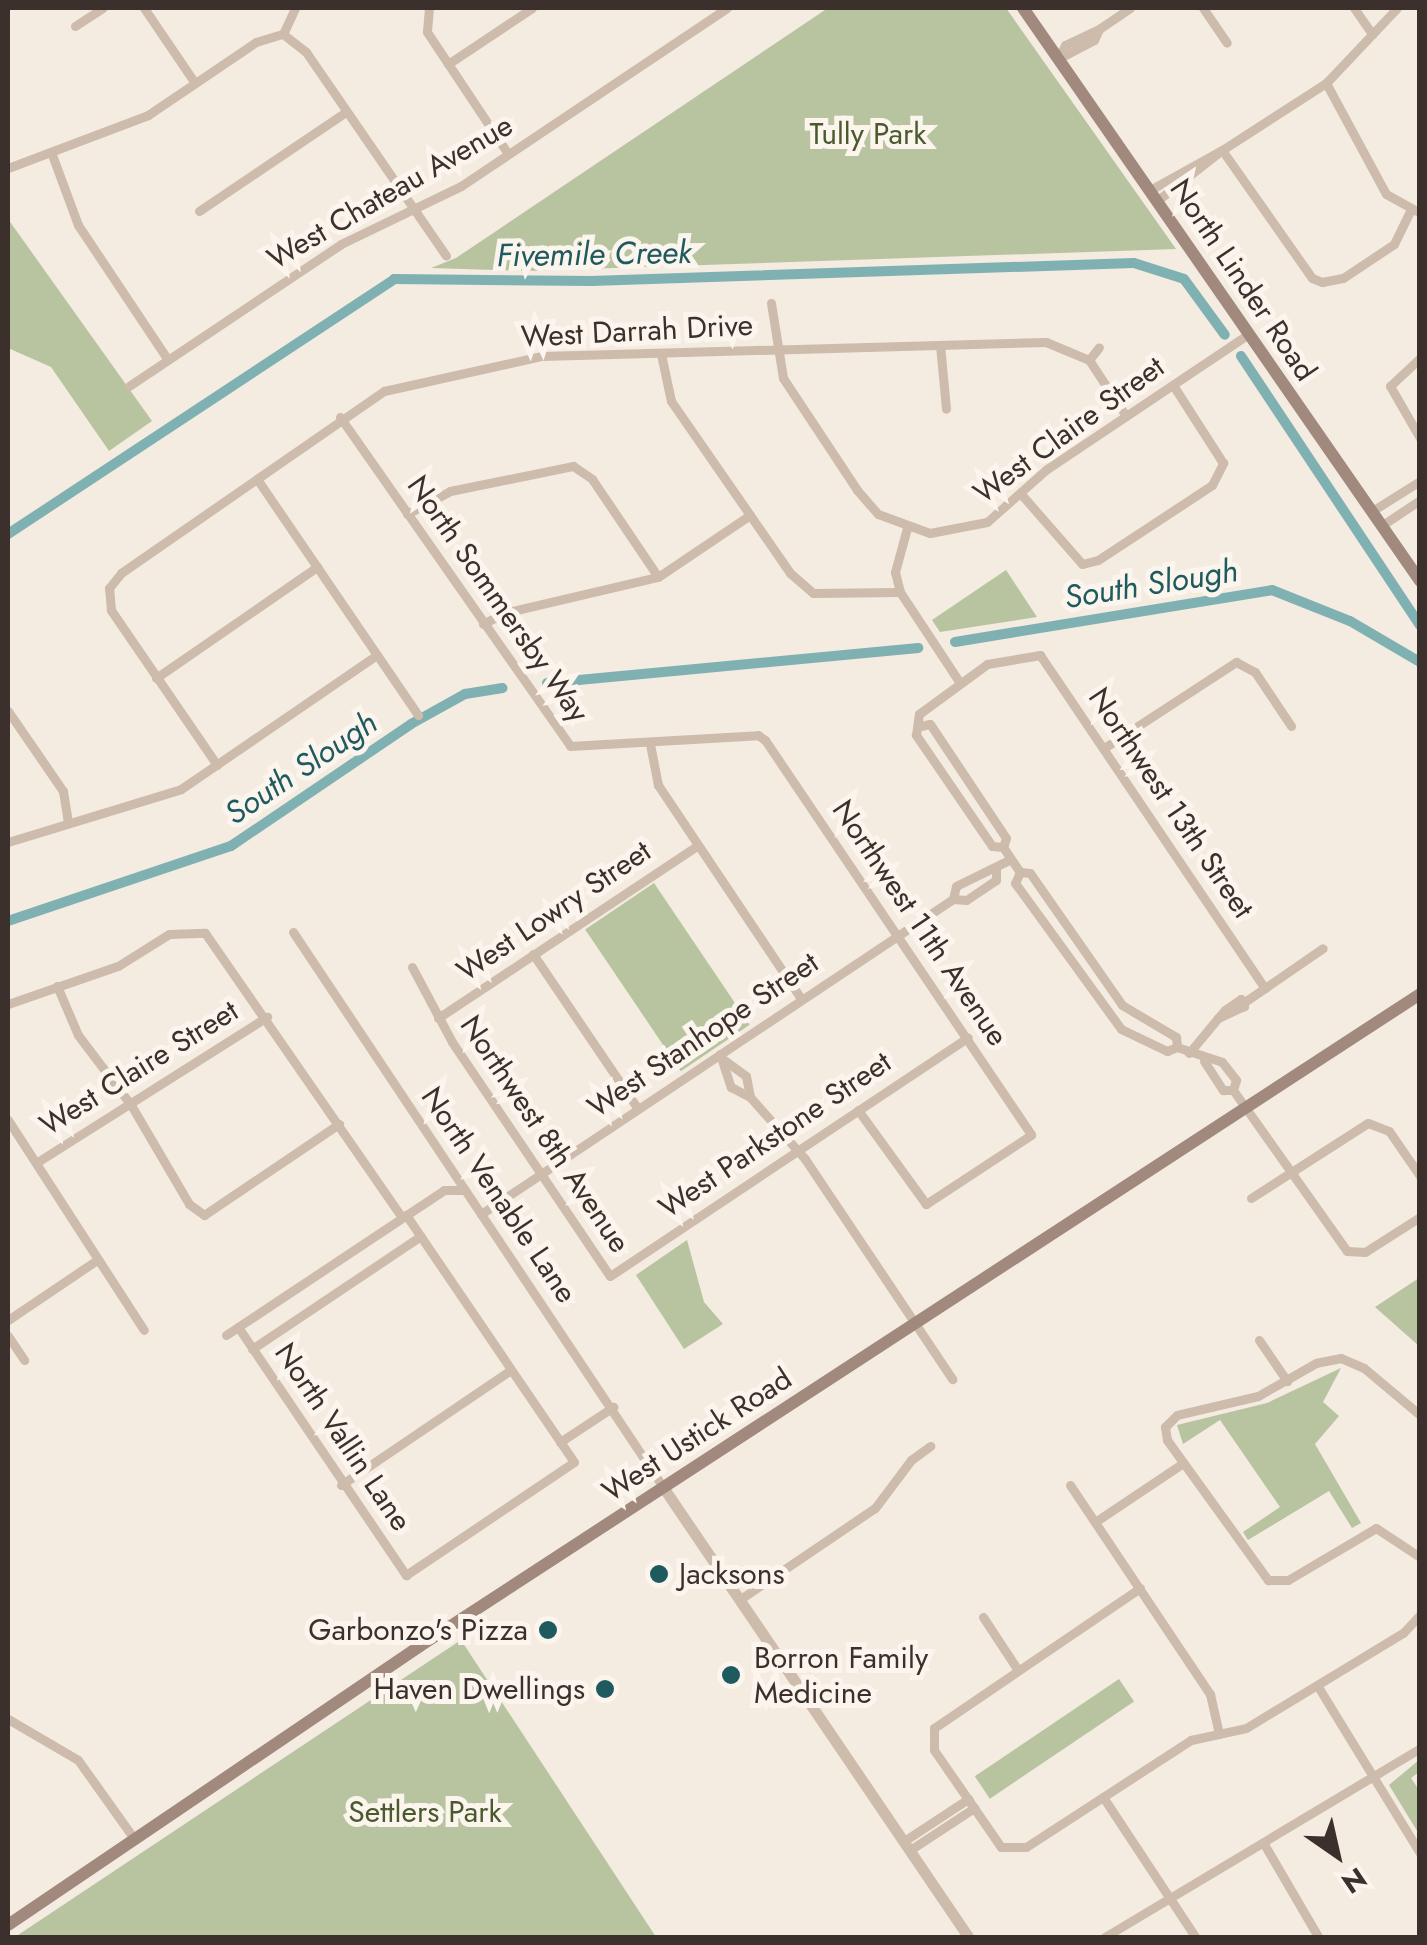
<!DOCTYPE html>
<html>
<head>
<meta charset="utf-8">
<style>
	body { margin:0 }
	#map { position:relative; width:1427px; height:1945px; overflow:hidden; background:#f4ebe1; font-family:Jost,sans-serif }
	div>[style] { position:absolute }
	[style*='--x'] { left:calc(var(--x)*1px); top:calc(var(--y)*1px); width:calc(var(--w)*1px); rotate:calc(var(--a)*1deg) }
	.green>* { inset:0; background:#b8c4a0; transform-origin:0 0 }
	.canal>* { height:10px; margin:-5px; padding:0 5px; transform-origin:5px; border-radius:5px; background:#7fb0b2 }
	.minor>* { height:9px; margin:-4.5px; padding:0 4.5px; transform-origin:4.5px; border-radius:4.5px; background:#cdbbac }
	.tertiary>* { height:11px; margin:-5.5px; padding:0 5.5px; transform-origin:5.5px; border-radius:5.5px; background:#cdbbac }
	.secondary>* { height:12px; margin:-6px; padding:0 6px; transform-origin:6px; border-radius:6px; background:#a18a7d }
	.dots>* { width:28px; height:28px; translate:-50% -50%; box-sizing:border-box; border:5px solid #fbf5ee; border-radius:50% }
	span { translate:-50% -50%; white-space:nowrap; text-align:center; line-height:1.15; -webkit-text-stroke:10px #fbf5ee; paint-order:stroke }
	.park-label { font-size:30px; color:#4a5a2e }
	.street-label { font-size:30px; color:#3b302b }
	.poi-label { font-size:30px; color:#3b302b }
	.left { translate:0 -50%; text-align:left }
	.right { translate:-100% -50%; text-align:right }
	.water-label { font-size:32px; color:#1f5a5e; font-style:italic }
	.frame { position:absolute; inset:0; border:10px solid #3b302b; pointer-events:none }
	.north { position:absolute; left:1287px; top:1805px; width:100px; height:100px; -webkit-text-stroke:8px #fbf5ee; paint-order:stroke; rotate:146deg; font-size:28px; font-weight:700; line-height:40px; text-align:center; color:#3b302b }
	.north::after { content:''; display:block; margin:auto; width:35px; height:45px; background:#3b302b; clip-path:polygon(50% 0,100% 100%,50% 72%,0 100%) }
</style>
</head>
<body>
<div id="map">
	<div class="green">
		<div style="clip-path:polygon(828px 8px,1006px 8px,1176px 249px,524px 271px,431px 268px,456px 258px)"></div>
		<div style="clip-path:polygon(8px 219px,152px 421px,109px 451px,51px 367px,8px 348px)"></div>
		<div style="clip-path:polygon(1006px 570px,1037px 617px,940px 632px,932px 620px)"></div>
		<div style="left:654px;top:883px;width:171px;height:83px;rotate:56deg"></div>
		<div style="clip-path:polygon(687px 1240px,704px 1302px,723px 1324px,684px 1349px,636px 1275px)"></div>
		<div style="clip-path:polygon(1419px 1278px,1419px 1346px,1375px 1307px)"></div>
		<div style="clip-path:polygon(1341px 1368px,1323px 1402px,1339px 1416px,1315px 1444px,1361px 1523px,1352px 1528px,1329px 1491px,1248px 1540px,1243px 1532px,1280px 1507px,1220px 1420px,1183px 1444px,1177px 1425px,1267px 1403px)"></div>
		<div style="clip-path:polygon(461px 1640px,656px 1937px,15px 1937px)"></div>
		<div style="left:1119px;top:1679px;width:27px;height:174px;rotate:56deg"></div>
		<div style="clip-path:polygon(1419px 1760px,1419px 1772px,1411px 1778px,1419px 1790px,1419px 1834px,1389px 1785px)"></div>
	</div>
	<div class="canal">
		<div style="--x:1241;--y:356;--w:323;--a:56.4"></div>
		<div style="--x:8;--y:534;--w:463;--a:-33.4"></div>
		<div style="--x:394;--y:279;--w:197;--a:0.6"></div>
		<div style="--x:591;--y:281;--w:543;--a:-1.9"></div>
		<div style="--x:1134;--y:263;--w:52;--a:17.7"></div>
		<div style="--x:1184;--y:279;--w:69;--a:53.8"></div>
		<div style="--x:955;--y:642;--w:321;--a:-9.3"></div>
		<div style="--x:1272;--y:590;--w:84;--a:21.7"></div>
		<div style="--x:1350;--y:621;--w:81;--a:30.4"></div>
		<div style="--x:547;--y:683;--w:373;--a:-5.4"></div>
		<div style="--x:8;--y:921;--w:235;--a:-18.6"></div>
		<div style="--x:231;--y:846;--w:217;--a:-34.1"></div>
		<div style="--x:411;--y:724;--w:62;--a:-29.1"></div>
		<div style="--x:465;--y:694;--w:38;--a:-9"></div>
	</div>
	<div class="minor">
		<div style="--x:144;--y:8;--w:91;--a:55.8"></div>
		<div style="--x:429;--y:8;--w:24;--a:95"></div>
		<div style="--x:427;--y:32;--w:146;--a:56.4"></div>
		<div style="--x:1203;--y:8;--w:42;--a:55.6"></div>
		<div style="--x:1354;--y:8;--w:32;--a:55"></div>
		<div style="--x:1397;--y:8;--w:103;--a:133.4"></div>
		<div style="--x:1326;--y:83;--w:124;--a:147.2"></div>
		<div style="--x:1222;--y:150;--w:156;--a:54.9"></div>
		<div style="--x:1312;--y:278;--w:11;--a:22"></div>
		<div style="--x:1322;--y:282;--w:21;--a:-11"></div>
		<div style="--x:1343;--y:278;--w:61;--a:-33.7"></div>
		<div style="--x:1394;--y:244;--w:37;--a:-64"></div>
		<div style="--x:75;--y:26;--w:33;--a:-33"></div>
		<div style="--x:1099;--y:29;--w:12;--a:114"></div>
		<div style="--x:1094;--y:40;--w:41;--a:152.2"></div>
		<div style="--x:1058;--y:59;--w:16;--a:-63"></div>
		<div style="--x:1065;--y:45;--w:38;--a:-25"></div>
		<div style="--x:1099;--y:29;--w:37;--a:-34"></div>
		<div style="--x:283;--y:34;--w:29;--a:38"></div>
		<div style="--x:306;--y:52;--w:247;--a:55.5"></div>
		<div style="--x:448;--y:64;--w:101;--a:-33.7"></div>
		<div style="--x:1326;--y:83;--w:126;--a:61.6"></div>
		<div style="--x:1386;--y:194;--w:39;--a:29"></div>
		<div style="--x:51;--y:152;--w:78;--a:69.7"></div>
		<div style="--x:78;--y:225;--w:162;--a:56.3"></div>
		<div style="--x:8;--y:168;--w:150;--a:-20.7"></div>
		<div style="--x:148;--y:115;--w:130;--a:-34.1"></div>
		<div style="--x:256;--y:42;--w:28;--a:-17"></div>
		<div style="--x:283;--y:34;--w:29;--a:-65"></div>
		<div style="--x:1150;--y:190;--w:82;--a:-29.1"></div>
		<div style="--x:1222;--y:150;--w:81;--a:142"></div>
		<div style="--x:199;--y:211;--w:177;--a:-34"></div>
		<div style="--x:771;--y:303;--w:76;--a:80.9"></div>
		<div style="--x:783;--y:378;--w:134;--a:56.5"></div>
		<div style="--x:857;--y:490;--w:32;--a:49"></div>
		<div style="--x:878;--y:514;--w:55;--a:20.1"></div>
		<div style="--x:930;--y:533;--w:58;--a:-10.9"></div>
		<div style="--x:987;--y:522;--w:80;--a:-41.5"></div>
		<div style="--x:1047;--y:469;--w:243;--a:-33.8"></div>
		<div style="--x:940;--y:345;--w:64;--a:84.6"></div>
		<div style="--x:661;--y:354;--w:48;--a:78"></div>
		<div style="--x:671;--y:401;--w:209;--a:55.3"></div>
		<div style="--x:790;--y:573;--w:30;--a:41"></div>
		<div style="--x:813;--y:593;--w:87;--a:-0.7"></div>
		<div style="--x:1420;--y:358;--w:41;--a:137"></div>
		<div style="--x:1390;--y:386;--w:60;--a:60"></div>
		<div style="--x:1089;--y:360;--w:16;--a:-52"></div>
		<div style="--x:129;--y:386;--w:255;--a:-33.8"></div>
		<div style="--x:341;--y:244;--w:133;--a:-25.8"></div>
		<div style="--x:461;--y:186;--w:320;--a:-33.8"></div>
		<div style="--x:340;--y:417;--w:401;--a:55"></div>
		<div style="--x:570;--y:746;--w:188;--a:-3.3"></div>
		<div style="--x:758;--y:735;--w:9;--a:36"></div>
		<div style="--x:765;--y:740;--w:476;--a:56"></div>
		<div style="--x:1031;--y:1135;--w:126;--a:146.7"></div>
		<div style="--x:926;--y:1204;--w:116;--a:-125.9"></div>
		<div style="--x:257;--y:479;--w:286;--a:55.7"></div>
		<div style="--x:1021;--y:494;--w:93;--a:48.9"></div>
		<div style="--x:1082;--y:564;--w:16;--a:-14"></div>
		<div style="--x:1098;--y:560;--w:136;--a:-33.3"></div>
		<div style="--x:1212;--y:485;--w:25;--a:-63"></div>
		<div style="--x:1223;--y:463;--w:93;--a:-122.7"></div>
		<div style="--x:1372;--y:511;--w:57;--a:-32"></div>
		<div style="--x:407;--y:514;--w:49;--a:-28.1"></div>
		<div style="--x:450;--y:491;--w:126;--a:-11.5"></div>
		<div style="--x:573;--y:466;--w:23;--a:34"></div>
		<div style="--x:592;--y:479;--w:118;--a:56"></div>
		<div style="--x:1381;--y:526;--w:47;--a:-33.7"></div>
		<div style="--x:907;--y:528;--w:46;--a:105.3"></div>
		<div style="--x:895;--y:572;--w:21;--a:76"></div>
		<div style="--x:900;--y:592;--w:109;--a:56.6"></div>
		<div style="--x:483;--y:624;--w:24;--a:-28"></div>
		<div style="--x:504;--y:613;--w:158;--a:-13.2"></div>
		<div style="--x:658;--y:577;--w:111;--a:-34"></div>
		<div style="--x:156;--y:678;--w:196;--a:-34.6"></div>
		<div style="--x:8;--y:711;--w:97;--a:55.5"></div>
		<div style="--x:63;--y:791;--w:33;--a:81"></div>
		<div style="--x:921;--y:726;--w:9;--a:-13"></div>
		<div style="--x:930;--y:724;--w:137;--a:56.3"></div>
		<div style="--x:1006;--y:838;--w:9;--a:108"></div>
		<div style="--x:1003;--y:847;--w:11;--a:-175"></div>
		<div style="--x:992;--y:846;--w:135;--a:-124.4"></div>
		<div style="--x:916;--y:735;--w:21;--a:-82"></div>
		<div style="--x:919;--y:714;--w:84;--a:-36.3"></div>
		<div style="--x:987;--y:664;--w:54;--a:-9.6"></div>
		<div style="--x:1040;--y:655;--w:402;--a:56"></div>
		<div style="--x:650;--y:744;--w:42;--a:79"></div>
		<div style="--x:658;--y:785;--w:257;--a:56.2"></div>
		<div style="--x:1104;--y:748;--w:158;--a:-33.1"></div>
		<div style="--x:1236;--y:662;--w:21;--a:28"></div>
		<div style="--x:1255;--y:672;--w:65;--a:56.3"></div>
		<div style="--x:217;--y:765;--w:188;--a:-124.4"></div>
		<div style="--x:111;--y:610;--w:22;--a:-95"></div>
		<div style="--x:109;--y:588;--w:19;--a:-51"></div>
		<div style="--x:121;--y:573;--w:320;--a:-34.7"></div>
		<div style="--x:384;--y:391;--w:162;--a:-12.5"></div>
		<div style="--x:542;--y:356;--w:504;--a:-1.59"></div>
		<div style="--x:1046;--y:342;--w:47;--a:22.7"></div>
		<div style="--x:1089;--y:360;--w:67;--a:56.5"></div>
		<div style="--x:8;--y:842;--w:181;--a:-17"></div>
		<div style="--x:181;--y:789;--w:237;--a:-34.4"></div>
		<div style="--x:1003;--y:847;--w:30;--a:56"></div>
		<div style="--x:1020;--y:872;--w:10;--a:6"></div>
		<div style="--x:1030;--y:873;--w:161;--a:55.1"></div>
		<div style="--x:1122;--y:1005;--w:63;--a:30.7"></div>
		<div style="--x:1176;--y:1037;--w:10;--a:84"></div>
		<div style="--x:996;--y:869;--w:11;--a:90"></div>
		<div style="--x:996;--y:880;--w:36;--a:146"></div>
		<div style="--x:966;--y:900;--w:13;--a:-176"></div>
		<div style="--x:953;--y:899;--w:13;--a:-77"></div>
		<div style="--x:956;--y:886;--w:61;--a:-26.1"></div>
		<div style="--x:1020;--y:872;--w:12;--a:114"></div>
		<div style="--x:1015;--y:883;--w:180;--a:54"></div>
		<div style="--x:1121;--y:1029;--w:51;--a:25.6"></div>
		<div style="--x:1167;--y:1051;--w:11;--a:-22"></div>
		<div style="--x:1177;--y:1047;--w:47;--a:18.4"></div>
		<div style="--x:1222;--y:1062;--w:23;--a:52"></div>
		<div style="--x:1236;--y:1080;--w:10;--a:107"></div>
		<div style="--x:1233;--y:1090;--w:197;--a:54.7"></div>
		<div style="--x:1347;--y:1251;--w:18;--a:3"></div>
		<div style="--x:1365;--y:1252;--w:65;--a:-32.5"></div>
		<div style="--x:293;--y:932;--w:667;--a:56.31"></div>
		<div style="--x:533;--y:954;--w:187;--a:55.9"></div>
		<div style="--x:412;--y:967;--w:85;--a:61.9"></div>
		<div style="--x:452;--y:1042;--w:282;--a:56"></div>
		<div style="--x:610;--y:1276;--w:430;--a:-33.7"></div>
		<div style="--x:57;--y:986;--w:53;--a:66.8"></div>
		<div style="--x:78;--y:1035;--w:88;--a:52.9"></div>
		<div style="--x:131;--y:1105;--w:115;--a:59.6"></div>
		<div style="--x:189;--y:1204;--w:19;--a:36"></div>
		<div style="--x:204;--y:1215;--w:163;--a:-34"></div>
		<div style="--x:1241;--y:999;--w:8;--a:67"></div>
		<div style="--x:1244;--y:1006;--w:29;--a:155"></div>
		<div style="--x:1218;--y:1018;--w:11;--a:-49"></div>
		<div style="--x:1225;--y:1010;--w:19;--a:-35"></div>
		<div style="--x:1246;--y:1001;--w:93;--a:-34.5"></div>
		<div style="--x:8;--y:1004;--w:116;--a:-19.1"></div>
		<div style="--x:118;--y:966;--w:60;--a:-32.1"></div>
		<div style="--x:169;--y:934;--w:36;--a:-2"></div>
		<div style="--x:205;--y:933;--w:346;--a:55.3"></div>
		<div style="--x:438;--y:1018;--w:312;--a:-33.6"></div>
		<div style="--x:1189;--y:1053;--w:45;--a:-50.4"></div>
		<div style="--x:720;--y:1054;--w:35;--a:72"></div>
		<div style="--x:731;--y:1087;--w:21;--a:28"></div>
		<div style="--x:750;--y:1097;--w:83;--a:48.4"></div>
		<div style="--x:805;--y:1159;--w:265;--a:56.2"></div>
		<div style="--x:724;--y:1060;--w:27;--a:36"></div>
		<div style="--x:746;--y:1076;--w:21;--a:79"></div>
		<div style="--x:1204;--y:1061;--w:35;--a:57"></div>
		<div style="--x:1223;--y:1090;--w:10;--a:0"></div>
		<div style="--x:8;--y:1120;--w:250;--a:57.1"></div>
		<div style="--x:39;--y:1161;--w:270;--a:-32.3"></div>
		<div style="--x:1251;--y:1198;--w:139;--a:-32.7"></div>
		<div style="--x:1368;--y:1123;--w:22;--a:21"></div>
		<div style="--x:1389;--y:1131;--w:55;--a:55.4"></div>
		<div style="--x:481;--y:1214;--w:567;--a:-33.72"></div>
		<div style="--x:8;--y:1320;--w:107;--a:-34"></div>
		<div style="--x:238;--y:1327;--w:300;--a:55.9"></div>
		<div style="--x:406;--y:1575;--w:202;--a:-33.9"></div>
		<div style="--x:574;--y:1462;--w:299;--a:-124.2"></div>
		<div style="--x:226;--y:1335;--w:262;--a:-33.6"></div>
		<div style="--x:444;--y:1190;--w:19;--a:0"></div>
		<div style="--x:8;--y:1336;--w:29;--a:56"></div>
		<div style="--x:1259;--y:1340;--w:50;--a:55.7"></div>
		<div style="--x:252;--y:1349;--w:203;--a:-33.8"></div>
		<div style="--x:1420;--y:1415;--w:73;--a:-140"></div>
		<div style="--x:1364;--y:1368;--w:25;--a:-157"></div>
		<div style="--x:1341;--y:1358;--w:25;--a:169"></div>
		<div style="--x:1316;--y:1363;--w:67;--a:150.4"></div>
		<div style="--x:1258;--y:1396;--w:83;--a:166.8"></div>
		<div style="--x:1177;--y:1415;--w:17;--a:135"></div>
		<div style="--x:1165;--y:1427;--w:13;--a:81"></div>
		<div style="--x:1167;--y:1440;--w:173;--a:54.2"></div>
		<div style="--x:1268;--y:1580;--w:20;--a:0"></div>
		<div style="--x:1288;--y:1580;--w:102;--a:-30.6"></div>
		<div style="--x:1376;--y:1528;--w:53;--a:33.4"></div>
		<div style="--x:560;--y:1442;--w:64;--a:-33.4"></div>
		<div style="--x:341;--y:1485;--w:205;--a:-34.1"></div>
		<div style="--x:1070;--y:1485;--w:252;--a:56.2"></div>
		<div style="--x:1210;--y:1694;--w:41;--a:77.3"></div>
		<div style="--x:1095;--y:1522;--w:106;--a:-33.8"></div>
		<div style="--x:1140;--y:1588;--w:249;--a:145.8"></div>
		<div style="--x:934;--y:1728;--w:22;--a:90"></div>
		<div style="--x:934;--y:1750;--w:118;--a:55.4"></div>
		<div style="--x:1001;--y:1847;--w:25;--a:0"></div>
		<div style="--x:1026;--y:1847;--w:197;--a:-33"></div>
		<div style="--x:1191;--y:1740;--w:56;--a:-12.3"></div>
		<div style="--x:1246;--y:1728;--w:184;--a:-31.2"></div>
		<div style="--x:1403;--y:1633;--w:25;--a:-47"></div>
		<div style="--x:739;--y:1600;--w:164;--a:-34.1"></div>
		<div style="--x:875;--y:1508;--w:60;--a:-53.1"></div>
		<div style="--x:911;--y:1460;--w:24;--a:-36"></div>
		<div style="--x:983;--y:1617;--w:64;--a:56.6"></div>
		<div style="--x:1317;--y:1685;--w:197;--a:58.5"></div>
		<div style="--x:8;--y:1719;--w:81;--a:30.4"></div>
		<div style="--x:78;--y:1760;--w:98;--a:54.5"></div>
		<div style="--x:1103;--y:1797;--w:169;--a:56.6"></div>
		<div style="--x:904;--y:1841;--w:77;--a:-33.3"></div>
		<div style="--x:1264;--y:1844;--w:109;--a:59.7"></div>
		<div style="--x:910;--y:1850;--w:77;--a:-33.3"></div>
		<div style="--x:1103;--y:1938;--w:370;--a:-30.9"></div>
	</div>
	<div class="tertiary">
		<div style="--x:663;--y:1487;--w:545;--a:55.84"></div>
	</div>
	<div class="secondary">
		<div style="--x:1023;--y:8;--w:697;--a:55.28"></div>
		<div style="--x:8;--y:1925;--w:498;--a:-34.1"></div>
		<div style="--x:420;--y:1646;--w:1194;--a:-33.1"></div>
	</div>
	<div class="dots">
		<div style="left:659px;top:1574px;background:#1f5a5e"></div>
		<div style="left:548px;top:1630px;background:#1f5a5e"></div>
		<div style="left:731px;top:1675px;background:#1f5a5e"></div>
		<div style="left:605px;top:1689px;background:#1f5a5e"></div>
	</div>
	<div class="park-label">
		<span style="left:868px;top:134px">Tully Park</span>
		<span style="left:425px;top:1812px">Settlers Park</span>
	</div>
	<div class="street-label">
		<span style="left:390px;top:192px;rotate:-30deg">West Chateau Avenue</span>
		<span style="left:1243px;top:280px;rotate:56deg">North Linder Road</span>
		<span style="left:637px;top:331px;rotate:-3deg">West Darrah Drive</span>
		<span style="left:1069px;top:430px;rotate:-36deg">West Claire Street</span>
		<span style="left:498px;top:599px;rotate:55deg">North Sommersby Way</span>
		<span style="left:1171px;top:803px;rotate:56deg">Northwest 13th Street</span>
		<span style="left:554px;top:911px;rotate:-34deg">West Lowry Street</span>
		<span style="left:920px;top:923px;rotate:56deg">Northwest 11th Avenue</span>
		<span style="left:703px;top:1035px;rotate:-34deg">West Stanhope Street</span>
		<span style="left:139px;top:1068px;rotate:-32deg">West Claire Street</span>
		<span style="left:545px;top:1134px;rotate:56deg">Northwest 8th Avenue</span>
		<span style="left:775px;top:1135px;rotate:-34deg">West Parkstone Street</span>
		<span style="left:499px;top:1195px;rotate:56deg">North Venable Lane</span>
		<span style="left:697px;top:1435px;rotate:-33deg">West Ustick Road</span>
		<span style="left:343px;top:1437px;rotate:56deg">North Vallin Lane</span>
	</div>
	<div class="poi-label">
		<span class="left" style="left:679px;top:1574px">Jacksons</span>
		<span class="right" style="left:528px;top:1630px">Garbonzo's Pizza</span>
		<span class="left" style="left:754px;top:1675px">Borron Family<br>Medicine</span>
		<span class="right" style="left:585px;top:1689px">Haven Dwellings</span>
	</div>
	<div class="water-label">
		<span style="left:594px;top:254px;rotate:-1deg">Fivemile Creek</span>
		<span style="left:1151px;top:584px;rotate:-9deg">South Slough</span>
		<span style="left:301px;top:768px;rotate:-34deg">South Slough</span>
	</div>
	<div class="frame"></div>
	<div class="north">N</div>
</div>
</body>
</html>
